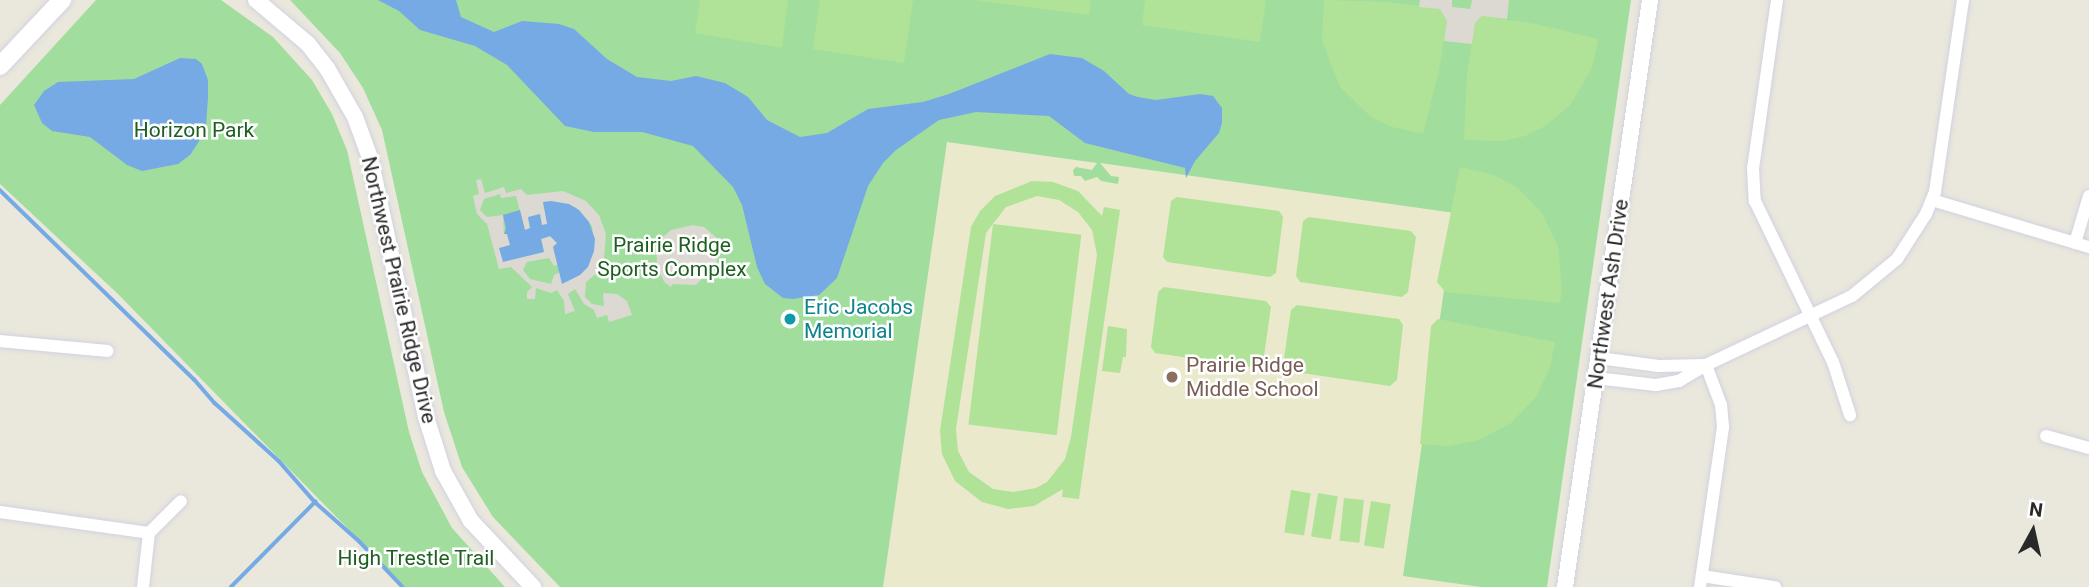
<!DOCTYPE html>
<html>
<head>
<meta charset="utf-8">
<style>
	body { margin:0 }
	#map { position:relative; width:2089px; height:587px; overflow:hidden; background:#eae8dc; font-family:Roboto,sans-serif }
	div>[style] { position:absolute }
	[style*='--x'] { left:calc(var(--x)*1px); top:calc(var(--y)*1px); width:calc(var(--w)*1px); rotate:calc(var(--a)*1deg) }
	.education>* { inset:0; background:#ebe9cc }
	.green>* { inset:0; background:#a1dd9c }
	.pitch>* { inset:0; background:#b0e398; transform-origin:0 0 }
	.plaza>* { inset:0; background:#dbd9d2 }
	.water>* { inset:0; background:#76aae5 }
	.stream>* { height:3.5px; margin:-1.75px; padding:0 1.75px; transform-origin:1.75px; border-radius:1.75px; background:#76aae5 }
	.roads { filter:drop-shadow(0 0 2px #d2d1e1) drop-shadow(0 0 2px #d2d1e1) }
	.minor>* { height:12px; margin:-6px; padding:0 6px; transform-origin:6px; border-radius:6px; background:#fff }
	.tertiary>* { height:16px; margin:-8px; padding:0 8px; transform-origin:8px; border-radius:8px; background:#fff }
	.secondary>* { height:18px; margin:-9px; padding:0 9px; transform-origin:9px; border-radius:9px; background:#fff }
	.dots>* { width:19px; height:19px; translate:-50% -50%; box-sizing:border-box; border:4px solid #fff; border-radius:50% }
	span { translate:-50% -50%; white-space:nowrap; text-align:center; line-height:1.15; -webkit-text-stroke:5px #fff; paint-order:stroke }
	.park-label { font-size:21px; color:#1f6022 }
	.street-label { font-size:21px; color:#292929 }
	.culture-label { font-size:21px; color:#0d838f }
	.left { translate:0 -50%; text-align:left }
	.education-label { font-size:21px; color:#785e54 }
	.north { position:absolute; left:1998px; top:496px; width:70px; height:70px; -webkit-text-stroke:5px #fff; paint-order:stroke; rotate:8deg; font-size:19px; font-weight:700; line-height:28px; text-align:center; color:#292929 }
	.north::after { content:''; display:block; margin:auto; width:24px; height:32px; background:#292929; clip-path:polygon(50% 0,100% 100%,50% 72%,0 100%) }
</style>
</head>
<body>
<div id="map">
	<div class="education">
		<div style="clip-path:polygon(947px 142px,1455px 213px,1403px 576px,1481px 587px,883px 587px)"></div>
	</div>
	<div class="green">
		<div style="clip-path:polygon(96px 0,221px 0,273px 37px,312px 80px,332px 114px,347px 150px,409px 432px,422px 472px,452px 528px,505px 587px,405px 587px,118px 294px,0 184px,0 105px)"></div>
		<div style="clip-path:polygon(290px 0,1631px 0,1547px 587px,1481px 587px,1403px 576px,1455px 213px,1100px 163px,1111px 176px,1119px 177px,1118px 184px,1101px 181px,1097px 177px,1085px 181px,1081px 176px,1074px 176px,1073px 170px,1076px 167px,1092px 170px,1097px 163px,947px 142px,883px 587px,560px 587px,493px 517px,462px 467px,444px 412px,382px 130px,363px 88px,340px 53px)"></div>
	</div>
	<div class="pitch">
		<div style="clip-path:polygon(700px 0,788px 0,782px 48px,695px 33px)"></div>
		<div style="clip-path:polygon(820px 0,913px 0,904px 63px,813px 49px)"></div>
		<div style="clip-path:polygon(975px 0,1091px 0,1089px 15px)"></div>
		<div style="clip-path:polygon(1145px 0,1266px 0,1260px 42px,1142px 25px)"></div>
		<div style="clip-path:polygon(1324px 0,1388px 2px,1440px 9px,1447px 21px,1439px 70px,1423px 134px,1392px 127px,1370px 116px,1340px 87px,1322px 40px)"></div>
		<div style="clip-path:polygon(1482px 16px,1536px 24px,1598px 39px,1592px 68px,1570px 105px,1545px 126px,1525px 136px,1503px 141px,1464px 140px,1467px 74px,1475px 23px)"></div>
		<div style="clip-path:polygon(1460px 167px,1494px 175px,1518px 188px,1542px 213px,1558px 246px,1562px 289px,1560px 303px,1445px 292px,1437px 282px)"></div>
		<div style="clip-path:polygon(evenodd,1032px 181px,1053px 182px,1078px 191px,1102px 216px,1104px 207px,1120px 210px,1079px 499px,1062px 497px,1063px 489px,1034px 506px,1008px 509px,982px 502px,955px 481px,942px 454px,940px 431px,971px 227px,980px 211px,995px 196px,1032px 181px,1037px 196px,1059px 200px,1078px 212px,1092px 230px,1097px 255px,1071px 437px,1065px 459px,1047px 482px,1036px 488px,1013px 492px,993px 489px,969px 472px,958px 451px,956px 429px,986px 233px,1006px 207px,1037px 196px)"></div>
		<div style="clip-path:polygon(1177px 197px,1279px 211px,1283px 217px,1276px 273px,1270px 277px,1167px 262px,1163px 257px,1171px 201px)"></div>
		<div style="clip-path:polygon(1309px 217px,1411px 231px,1416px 237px,1408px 292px,1402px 297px,1300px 282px,1296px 276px,1303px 221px)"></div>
		<div style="left:993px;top:224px;width:89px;height:202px;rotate:7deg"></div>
		<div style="clip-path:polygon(1164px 287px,1266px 301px,1271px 307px,1263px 363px,1258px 368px,1155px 353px,1151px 347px,1158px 292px)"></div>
		<div style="clip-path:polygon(1297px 305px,1399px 319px,1403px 325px,1397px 380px,1390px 386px,1288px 371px,1283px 365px,1291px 310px)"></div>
		<div style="clip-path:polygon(1438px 319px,1555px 342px,1550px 367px,1536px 397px,1511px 423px,1479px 440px,1448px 446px,1420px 444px,1431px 326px)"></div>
		<div style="clip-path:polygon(1108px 326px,1127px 329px,1126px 357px,1123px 357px,1120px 373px,1102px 371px)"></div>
		<div style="left:1291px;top:490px;width:20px;height:43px;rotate:9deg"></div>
		<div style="left:1318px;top:493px;width:20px;height:44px;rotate:9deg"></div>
		<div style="left:1344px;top:498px;width:20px;height:43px;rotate:6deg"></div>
		<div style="left:1371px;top:501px;width:20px;height:45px;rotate:9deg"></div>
	</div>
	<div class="plaza">
		<div style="clip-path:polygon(1420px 0,1452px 0,1452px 7px,1470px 9px,1472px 0,1509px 0,1507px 19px,1482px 16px,1475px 23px,1472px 44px,1444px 41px,1447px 21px,1440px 9px,1419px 7px)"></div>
		<div style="clip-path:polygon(evenodd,481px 179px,485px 193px,504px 187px,506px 193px,521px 189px,527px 195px,563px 191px,586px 201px,599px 215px,606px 234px,604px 259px,596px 274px,586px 282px,585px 297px,592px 304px,604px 306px,603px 293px,617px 294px,627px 301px,632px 315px,609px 322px,607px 315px,597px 318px,594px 310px,584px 304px,575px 289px,568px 294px,575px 311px,565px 314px,564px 301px,557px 290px,551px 293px,536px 288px,535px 299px,527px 299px,527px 292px,532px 287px,511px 267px,499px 269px,487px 224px,477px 214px,473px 196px,479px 194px,476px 180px,481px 179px,500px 194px,501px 198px,516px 196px,525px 230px,530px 228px,528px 218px,542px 225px,548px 224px,543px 203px,575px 207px,592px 226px,594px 251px,562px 283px,560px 272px,554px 275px,551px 284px,530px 279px,523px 270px,527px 262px,549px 258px,554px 266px,558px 265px,553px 247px,557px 243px,550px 236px,541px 239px,544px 252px,510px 245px,507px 234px,504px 234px,503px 215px,487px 217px,480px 210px,484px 199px,500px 194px)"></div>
		<div style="clip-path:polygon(693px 225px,704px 227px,718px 239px,720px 248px,716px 264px,696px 285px,672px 284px,671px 287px,664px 282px,657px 265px,656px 243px,671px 230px)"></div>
	</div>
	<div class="water">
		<div style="clip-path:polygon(378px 0,456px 0,461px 17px,494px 32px,522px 21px,559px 24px,574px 29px,607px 59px,637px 77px,671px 81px,696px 76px,725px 83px,748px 97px,767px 120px,800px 137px,827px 133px,868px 109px,923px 102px,949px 94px,1050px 54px,1082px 58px,1104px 71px,1129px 94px,1138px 97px,1156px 100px,1200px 94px,1213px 96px,1222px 108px,1222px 123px,1219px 133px,1195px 161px,1186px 178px,1185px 168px,1085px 143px,1049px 116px,976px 112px,939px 120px,896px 150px,883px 163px,868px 186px,837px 278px,819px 295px,793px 299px,783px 298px,765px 284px,757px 267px,742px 205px,733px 187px,693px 146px,642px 132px,594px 132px,565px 126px,507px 65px,475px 46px,420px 30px,399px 11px)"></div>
		<div style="clip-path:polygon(180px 58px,196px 59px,202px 64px,208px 80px,208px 98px,206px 125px,198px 143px,190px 155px,178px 164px,142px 171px,127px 165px,90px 137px,52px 131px,42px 123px,34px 105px,44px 91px,58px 82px,134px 79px)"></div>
		<div style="clip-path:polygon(551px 201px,569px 204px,579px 210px,589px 222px,595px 239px,594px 251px,588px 267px,580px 275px,562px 284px,553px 247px,557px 243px,550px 236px,541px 239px,544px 252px,503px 262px,499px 248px,510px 245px,507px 234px,504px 234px,506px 229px,503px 215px,520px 210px,525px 230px,530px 228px,528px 217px,540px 214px,542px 225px,547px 224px,543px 202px)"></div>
	</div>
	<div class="stream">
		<div style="--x:0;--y:190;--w:271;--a:44.3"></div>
		<div style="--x:194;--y:379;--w:32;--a:49"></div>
		<div style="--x:215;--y:403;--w:86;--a:42.2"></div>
		<div style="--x:279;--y:461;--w:55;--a:48.7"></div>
		<div style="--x:315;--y:502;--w:60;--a:41.6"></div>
		<div style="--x:360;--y:542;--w:62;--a:46.3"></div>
		<div style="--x:231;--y:587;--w:120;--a:-45.3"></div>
	</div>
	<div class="roads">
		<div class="minor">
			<div style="--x:1777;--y:0;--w:170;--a:98.1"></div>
			<div style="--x:1753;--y:168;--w:33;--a:87"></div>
			<div style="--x:1755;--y:201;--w:179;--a:64.2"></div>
			<div style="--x:1833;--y:362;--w:56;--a:72.2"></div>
			<div style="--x:1932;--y:200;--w:164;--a:16.7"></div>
			<div style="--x:2075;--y:243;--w:49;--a:-73.4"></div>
			<div style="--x:0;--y:341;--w:108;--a:5.3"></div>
			<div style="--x:1599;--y:358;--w:60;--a:7.7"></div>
			<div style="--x:1658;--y:366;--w:48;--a:-1.2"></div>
			<div style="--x:1596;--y:378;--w:60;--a:6.7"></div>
			<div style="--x:1656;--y:385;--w:23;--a:-10"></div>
			<div style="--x:1679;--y:381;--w:31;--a:-31"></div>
			<div style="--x:1706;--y:365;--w:161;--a:-25.3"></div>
			<div style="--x:1852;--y:296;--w:58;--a:-39.4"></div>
			<div style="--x:1897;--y:259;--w:54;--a:-57.2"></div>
			<div style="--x:1926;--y:214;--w:24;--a:-68"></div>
			<div style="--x:1935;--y:192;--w:194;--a:-81.7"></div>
			<div style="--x:2046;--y:436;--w:45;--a:15.6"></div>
			<div style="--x:0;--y:512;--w:150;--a:8"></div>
			<div style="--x:149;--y:533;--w:45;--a:-45"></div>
			<div style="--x:1702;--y:576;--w:74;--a:8.6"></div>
			<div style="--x:143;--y:587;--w:54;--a:-83.7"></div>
			<div style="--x:1700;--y:587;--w:162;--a:-81.8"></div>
			<div style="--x:1723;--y:427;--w:22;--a:-95"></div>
			<div style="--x:1721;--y:405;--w:43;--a:-110.6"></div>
		</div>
		<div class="tertiary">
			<div style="--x:256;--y:0;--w:68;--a:40.2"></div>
			<div style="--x:308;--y:44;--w:31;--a:52"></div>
			<div style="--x:327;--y:68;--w:56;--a:60.3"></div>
			<div style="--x:355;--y:117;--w:44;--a:69.9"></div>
			<div style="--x:370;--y:158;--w:265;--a:77.8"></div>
			<div style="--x:426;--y:417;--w:57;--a:72.5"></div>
			<div style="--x:443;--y:471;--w:57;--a:60.8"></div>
			<div style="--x:471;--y:521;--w:91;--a:46.8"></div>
			<div style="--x:1565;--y:587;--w:593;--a:-81.76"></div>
		</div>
		<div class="secondary">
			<div style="--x:0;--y:66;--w:91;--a:-46.8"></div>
		</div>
	</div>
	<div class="dots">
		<div style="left:790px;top:319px;background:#0f9aa8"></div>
		<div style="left:1172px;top:377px;background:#8d6e63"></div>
	</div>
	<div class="park-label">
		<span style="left:194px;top:130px">Horizon Park</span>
		<span style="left:672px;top:257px">Prairie Ridge<br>Sports Complex</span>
		<span style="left:416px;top:558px">High Trestle Trail</span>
	</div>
	<div class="street-label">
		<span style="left:399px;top:290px;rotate:77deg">Northwest Prairie Ridge Drive</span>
		<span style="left:1608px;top:294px;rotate:-82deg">Northwest Ash Drive</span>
	</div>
	<div class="culture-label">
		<span class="left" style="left:804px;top:319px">Eric Jacobs<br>Memorial</span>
	</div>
	<div class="education-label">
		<span class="left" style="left:1186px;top:377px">Prairie Ridge<br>Middle School</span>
	</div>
	<div class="north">N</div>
</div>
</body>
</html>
